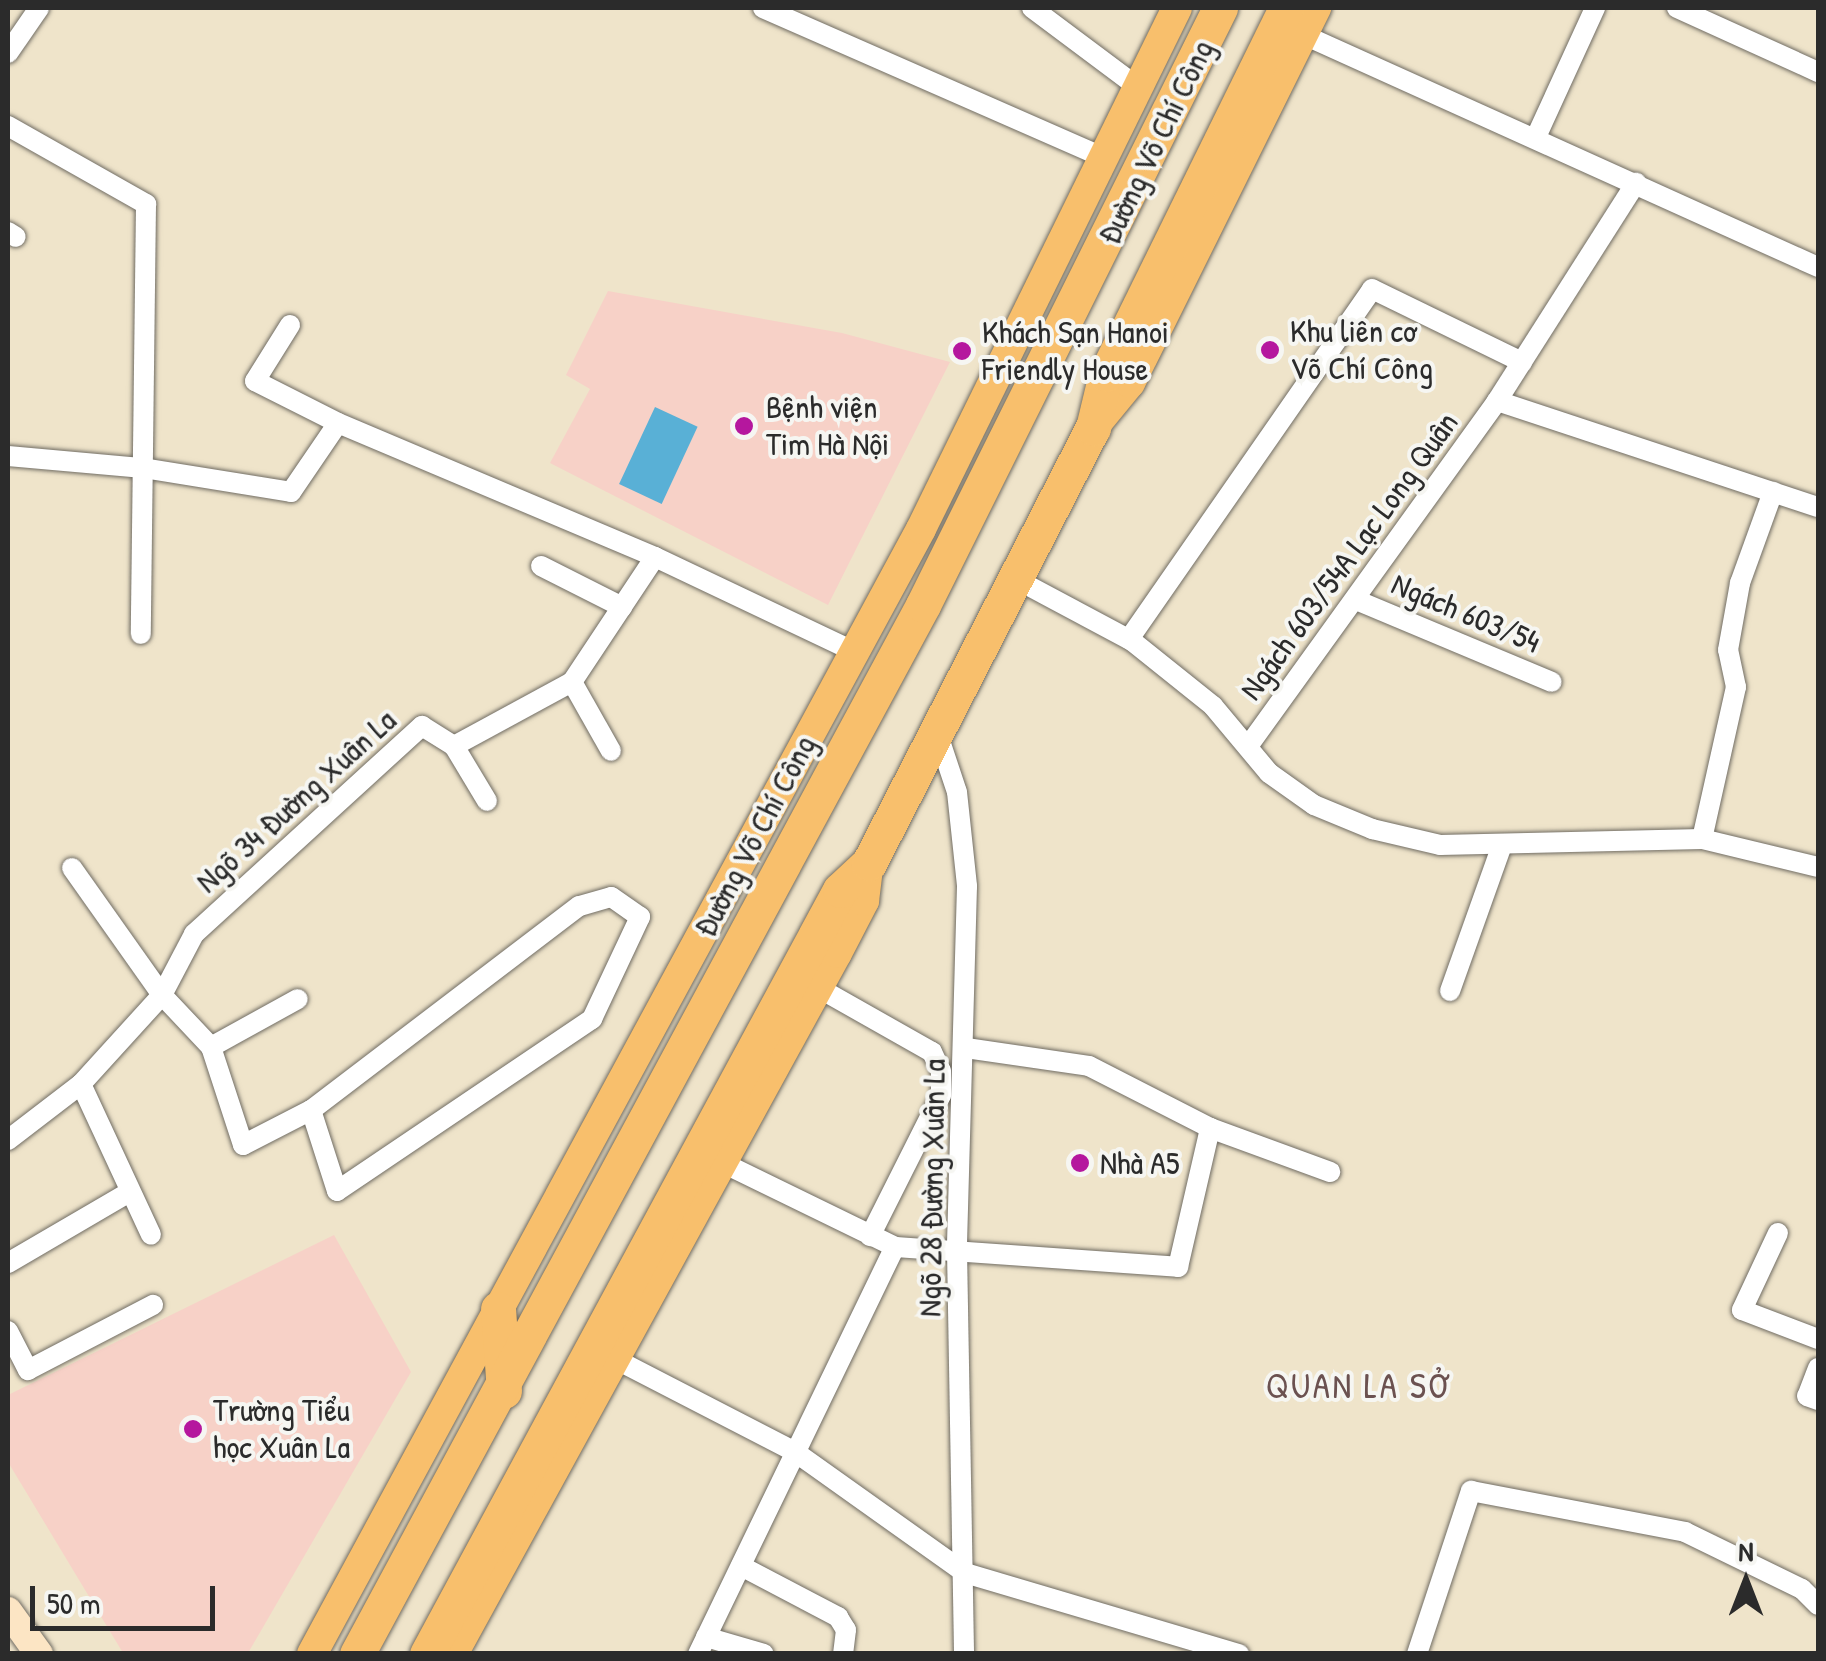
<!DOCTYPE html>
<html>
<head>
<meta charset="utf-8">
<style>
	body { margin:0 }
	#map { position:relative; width:1826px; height:1661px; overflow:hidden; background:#efe4ca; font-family:"Patrick Hand",sans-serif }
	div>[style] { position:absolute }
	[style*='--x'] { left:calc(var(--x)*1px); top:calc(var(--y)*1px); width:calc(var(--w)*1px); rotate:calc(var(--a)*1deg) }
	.built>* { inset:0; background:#f7d1c7 }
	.water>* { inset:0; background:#59b0d6; transform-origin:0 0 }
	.roads { filter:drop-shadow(0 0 2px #706c63) drop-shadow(0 0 2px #706c63) }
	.street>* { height:20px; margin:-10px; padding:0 10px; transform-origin:10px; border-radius:10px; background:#fff }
	.secondary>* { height:28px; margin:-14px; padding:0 14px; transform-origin:14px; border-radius:14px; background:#fce5c4 }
	.primary>* { height:30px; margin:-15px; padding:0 15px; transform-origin:15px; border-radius:15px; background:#f8bf6c }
	.highway>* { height:35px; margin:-17.5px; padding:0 17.5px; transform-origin:17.5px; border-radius:17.5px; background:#f8bf6c }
	.dots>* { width:28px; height:28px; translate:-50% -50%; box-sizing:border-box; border:5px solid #f6f6f2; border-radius:50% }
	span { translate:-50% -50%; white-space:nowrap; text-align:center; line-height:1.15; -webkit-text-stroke:8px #f6f6f2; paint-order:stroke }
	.street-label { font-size:32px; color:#2b2b2b }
	.poi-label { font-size:32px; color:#2b2b2b }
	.left { translate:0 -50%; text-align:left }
	.neighbourhood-label { font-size:35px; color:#6b5150; letter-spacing:2.5px }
	.frame { position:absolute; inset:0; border:10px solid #2b2b2b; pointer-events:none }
	.north { position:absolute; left:1696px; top:1531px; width:100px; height:100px; -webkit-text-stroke:8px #f6f6f2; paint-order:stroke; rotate:0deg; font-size:28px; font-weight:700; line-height:40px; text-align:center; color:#2b2b2b }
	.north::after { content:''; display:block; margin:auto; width:35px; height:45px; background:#2b2b2b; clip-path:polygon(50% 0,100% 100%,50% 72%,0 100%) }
	.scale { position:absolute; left:30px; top:1586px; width:185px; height:45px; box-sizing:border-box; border:5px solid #2b2b2b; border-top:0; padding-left:12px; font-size:30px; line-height:35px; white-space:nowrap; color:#2b2b2b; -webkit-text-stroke:8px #f6f6f2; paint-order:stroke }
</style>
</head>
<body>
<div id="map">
	<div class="built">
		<div style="clip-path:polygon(608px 291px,842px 333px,950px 362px,828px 605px,550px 463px,590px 389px,566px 375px)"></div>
		<div style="clip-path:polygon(334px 1235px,411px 1372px,248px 1653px,123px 1653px,8px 1462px,8px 1395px)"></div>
	</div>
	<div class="water">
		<div style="left:655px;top:407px;width:47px;height:85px;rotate:25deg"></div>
	</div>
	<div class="roads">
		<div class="street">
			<div style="--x:763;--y:8;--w:373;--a:23.7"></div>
			<div style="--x:1032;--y:8;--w:134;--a:36.8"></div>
			<div style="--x:1677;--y:8;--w:155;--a:24.4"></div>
			<div style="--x:1304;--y:35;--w:564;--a:24.29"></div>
			<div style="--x:8;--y:53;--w:55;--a:-55.4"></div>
			<div style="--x:8;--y:126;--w:159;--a:29.5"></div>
			<div style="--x:146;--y:204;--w:430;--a:90.7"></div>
			<div style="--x:1536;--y:137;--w:142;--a:-65.4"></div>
			<div style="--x:8;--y:232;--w:9;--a:32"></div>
			<div style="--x:290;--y:325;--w:66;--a:122"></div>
			<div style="--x:255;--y:381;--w:93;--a:26.8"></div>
			<div style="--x:1497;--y:401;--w:338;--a:18.3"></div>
			<div style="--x:8;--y:456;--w:136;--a:5.1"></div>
			<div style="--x:143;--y:468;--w:150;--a:9.2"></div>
			<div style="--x:291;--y:492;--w:83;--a:-55.7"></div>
			<div style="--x:338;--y:423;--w:344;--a:22.9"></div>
			<div style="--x:541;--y:566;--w:91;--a:26.8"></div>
			<div style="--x:1012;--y:577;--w:136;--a:28.1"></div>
			<div style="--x:1132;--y:641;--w:104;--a:38.7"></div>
			<div style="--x:1213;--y:706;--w:87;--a:50.1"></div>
			<div style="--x:1269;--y:773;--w:55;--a:35.4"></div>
			<div style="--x:1314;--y:805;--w:63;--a:22.5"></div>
			<div style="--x:1372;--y:829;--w:70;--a:13.2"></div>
			<div style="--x:1440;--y:845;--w:262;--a:-1.3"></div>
			<div style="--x:1702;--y:839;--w:119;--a:13.6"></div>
			<div style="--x:1356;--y:600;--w:212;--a:22.7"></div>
			<div style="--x:1129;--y:639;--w:426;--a:-55.2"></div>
			<div style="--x:1372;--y:289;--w:167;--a:26"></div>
			<div style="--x:572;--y:682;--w:79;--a:60.5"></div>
			<div style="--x:936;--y:729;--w:66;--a:71.6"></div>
			<div style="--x:957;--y:792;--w:95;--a:83.9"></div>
			<div style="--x:967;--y:886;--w:364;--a:91.6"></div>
			<div style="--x:957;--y:1250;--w:404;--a:89"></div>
			<div style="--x:1249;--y:745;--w:424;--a:-54.2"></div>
			<div style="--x:1497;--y:401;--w:259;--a:-57.5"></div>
			<div style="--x:454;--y:746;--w:64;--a:59"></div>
			<div style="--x:1702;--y:839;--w:156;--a:-77.4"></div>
			<div style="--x:1736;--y:687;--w:38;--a:-102"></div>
			<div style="--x:1728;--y:650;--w:68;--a:-79.8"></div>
			<div style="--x:1740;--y:583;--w:97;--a:-70.1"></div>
			<div style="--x:72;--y:868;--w:156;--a:54.7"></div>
			<div style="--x:162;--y:995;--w:71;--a:46.7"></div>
			<div style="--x:211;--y:1047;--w:103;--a:71.9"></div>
			<div style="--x:243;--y:1145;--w:76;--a:-27.2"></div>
			<div style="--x:311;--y:1110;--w:85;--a:72.2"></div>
			<div style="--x:337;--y:1191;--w:308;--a:-34"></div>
			<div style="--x:592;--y:1019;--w:113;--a:-64.8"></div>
			<div style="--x:640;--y:917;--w:35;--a:-145"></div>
			<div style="--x:611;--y:897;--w:33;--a:164"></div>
			<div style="--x:579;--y:906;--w:337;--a:142.7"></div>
			<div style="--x:817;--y:987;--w:132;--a:29.5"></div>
			<div style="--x:932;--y:1052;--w:21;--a:65"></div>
			<div style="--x:941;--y:1071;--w:24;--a:90"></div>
			<div style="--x:941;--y:1095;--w:158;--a:116.7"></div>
			<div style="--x:1450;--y:991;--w:155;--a:-70.4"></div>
			<div style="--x:211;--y:1047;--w:99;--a:-28.9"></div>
			<div style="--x:966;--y:1048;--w:124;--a:8.3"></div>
			<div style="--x:1089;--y:1066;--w:136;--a:27.1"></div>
			<div style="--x:81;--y:1084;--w:166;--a:65.1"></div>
			<div style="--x:8;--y:1140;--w:92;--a:-37.5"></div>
			<div style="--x:81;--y:1084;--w:120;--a:-47.7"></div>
			<div style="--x:162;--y:995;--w:69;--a:-62.3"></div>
			<div style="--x:194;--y:934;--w:309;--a:-42.4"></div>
			<div style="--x:422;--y:726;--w:38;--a:32"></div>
			<div style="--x:454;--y:746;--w:134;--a:-28.5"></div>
			<div style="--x:572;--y:682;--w:150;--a:-56.4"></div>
			<div style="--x:655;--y:557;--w:221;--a:25.4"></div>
			<div style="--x:721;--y:1162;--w:194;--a:26"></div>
			<div style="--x:895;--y:1247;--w:284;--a:4"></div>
			<div style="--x:1178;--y:1267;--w:143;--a:-77"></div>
			<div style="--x:1210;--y:1128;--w:128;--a:20.1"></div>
			<div style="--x:1778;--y:1233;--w:85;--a:115.1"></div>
			<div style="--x:1742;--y:1310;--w:81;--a:20.9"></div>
			<div style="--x:8;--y:1263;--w:139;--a:-30.3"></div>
			<div style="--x:8;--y:1331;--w:44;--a:62.9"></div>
			<div style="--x:28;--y:1370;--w:141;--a:-27.5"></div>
			<div style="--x:615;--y:1359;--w:203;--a:27.3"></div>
			<div style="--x:795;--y:1452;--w:209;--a:35.4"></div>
			<div style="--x:965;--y:1573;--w:286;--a:16.5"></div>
			<div style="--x:1818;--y:1368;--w:30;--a:111"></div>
			<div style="--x:1807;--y:1396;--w:12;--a:20"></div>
			<div style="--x:741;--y:1566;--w:110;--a:27.7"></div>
			<div style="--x:838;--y:1617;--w:15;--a:58"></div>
			<div style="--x:846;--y:1630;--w:24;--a:97"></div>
			<div style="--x:706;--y:1637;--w:60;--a:16.3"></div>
			<div style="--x:698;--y:1654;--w:452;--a:-64.2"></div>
			<div style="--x:1417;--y:1654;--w:172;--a:-71.7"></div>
			<div style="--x:1471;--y:1491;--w:218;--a:10.8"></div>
			<div style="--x:1685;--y:1532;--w:130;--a:26"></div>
			<div style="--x:1802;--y:1589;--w:23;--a:45"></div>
		</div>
		<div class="secondary">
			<div style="--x:8;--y:1611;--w:53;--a:54.2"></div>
		</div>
		<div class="primary">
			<div style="--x:1093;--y:428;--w:58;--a:-50.6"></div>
			<div style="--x:1130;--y:383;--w:419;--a:-63.6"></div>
			<div style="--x:312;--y:1654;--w:1279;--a:-61.57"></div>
			<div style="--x:921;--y:529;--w:580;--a:-63.83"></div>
			<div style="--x:453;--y:1654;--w:799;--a:-61.29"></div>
			<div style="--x:837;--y:953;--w:59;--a:-62.6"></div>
			<div style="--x:864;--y:901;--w:38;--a:-83"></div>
		</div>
		<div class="highway">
			<div style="--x:498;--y:1309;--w:82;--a:85.8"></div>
			<div style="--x:357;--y:1654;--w:1192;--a:-61.65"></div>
			<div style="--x:923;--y:605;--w:667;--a:-63.55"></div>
			<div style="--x:427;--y:1654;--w:868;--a:-61.61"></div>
			<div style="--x:840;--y:890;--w:40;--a:-43"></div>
			<div style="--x:869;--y:863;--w:489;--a:-62.8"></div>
			<div style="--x:1093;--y:428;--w:56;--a:-76.5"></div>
			<div style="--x:1106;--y:374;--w:408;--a:-63.8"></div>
		</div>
	</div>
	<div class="dots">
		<div style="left:1270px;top:350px;background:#b5179e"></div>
		<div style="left:962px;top:351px;background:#b5179e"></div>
		<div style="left:744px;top:426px;background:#b5179e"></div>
		<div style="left:1080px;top:1163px;background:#b5179e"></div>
		<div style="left:193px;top:1429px;background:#b5179e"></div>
	</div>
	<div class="street-label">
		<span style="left:1156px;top:142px;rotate:-64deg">Đường Võ Chí Công</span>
		<span style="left:1349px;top:556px;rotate:-54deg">Ngách 603/54A Lạc Long Quân</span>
		<span style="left:1466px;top:613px;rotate:23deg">Ngách 603/54</span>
		<span style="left:296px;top:801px;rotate:-42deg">Ngõ 34 Đường Xuân La</span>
		<span style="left:755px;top:836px;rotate:-62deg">Đường Võ Chí Công</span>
		<span style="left:932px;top:1188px;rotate:-89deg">Ngõ 28 Đường Xuân La</span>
	</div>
	<div class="poi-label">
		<span class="left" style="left:1290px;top:350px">Khu liên cơ<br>Võ Chí Công</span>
		<span class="left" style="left:982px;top:351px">Khách Sạn Hanoi<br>Friendly House</span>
		<span class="left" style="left:766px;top:426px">Bệnh viện<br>Tim Hà Nội</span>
		<span class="left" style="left:1100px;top:1163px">Nhà A5</span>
		<span class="left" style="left:213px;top:1429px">Trường Tiểu<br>học Xuân La</span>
	</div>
	<div class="neighbourhood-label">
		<span style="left:1358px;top:1386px">QUAN LA SỞ</span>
	</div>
	<div class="frame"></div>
	<div class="north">N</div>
	<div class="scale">50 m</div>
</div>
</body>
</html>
